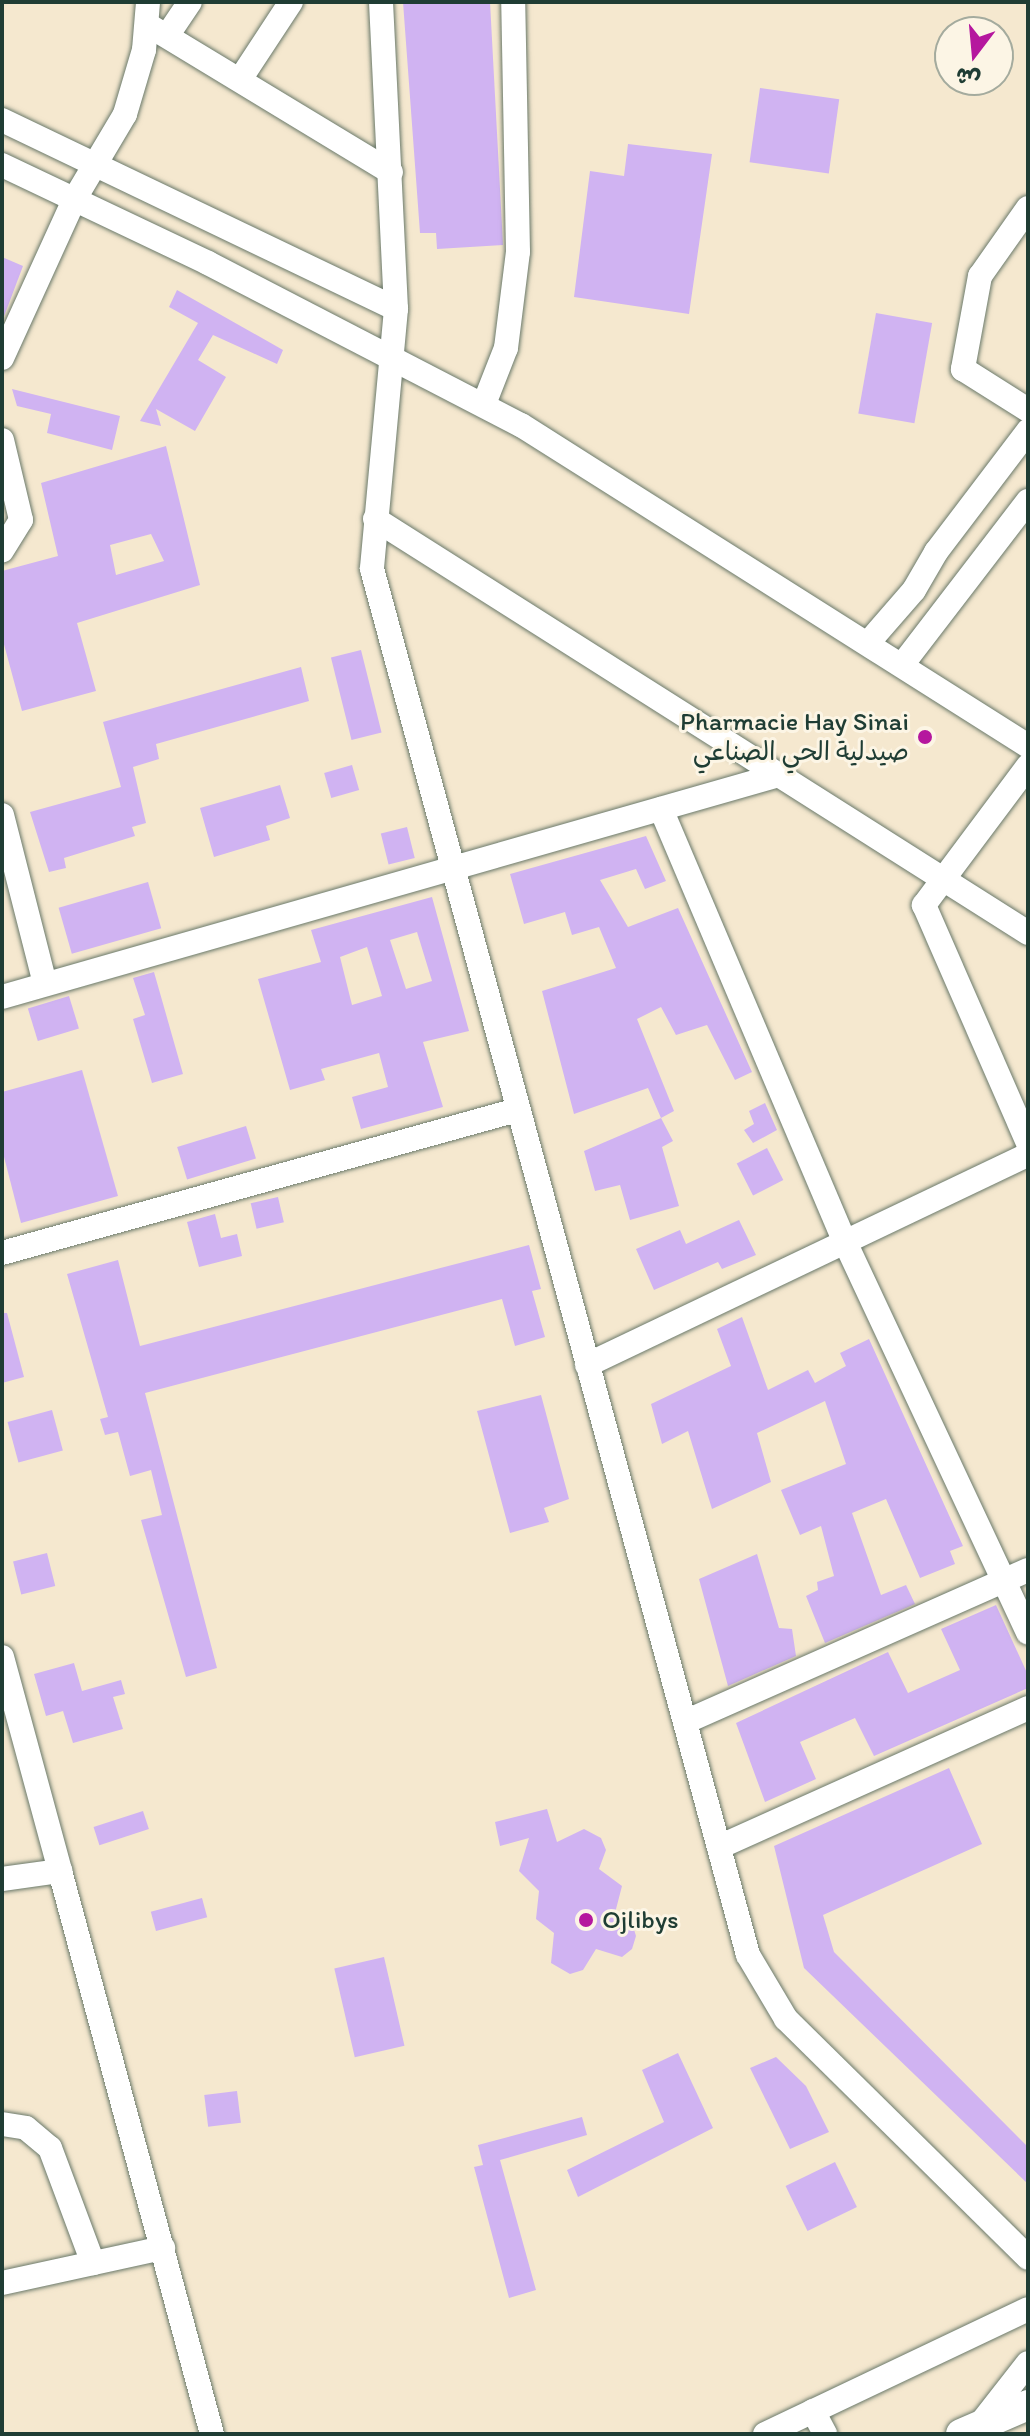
<!DOCTYPE html>
<html>
<head>
<meta charset="utf-8">
<style>
	body { margin:0 }
	#map { position:relative; width:1030px; height:2436px; overflow:hidden; background:#f5e8cf; font-family:Itim,"Playpen Sans Arabic",sans-serif }
	div>[style] { position:absolute }
	[style*='--x'] { left:calc(var(--x)*1px); top:calc(var(--y)*1px); width:calc(var(--w)*1px); rotate:calc(var(--a)*1deg) }
	.building>* { inset:0; background:#d0b3f2; transform-origin:0 0 }
	.roads { filter:drop-shadow(0 0 2px #6a796a) drop-shadow(0 0 2px #6a796a) }
	.minor>* { height:24px; margin:-12px; padding:0 12px; transform-origin:12px; border-radius:12px; background:#fff }
	.major>* { height:30px; margin:-15px; padding:0 15px; transform-origin:15px; border-radius:15px; background:#fff }
	.dots>* { width:22px; height:22px; translate:-50% -50%; box-sizing:border-box; border:4px solid #fcf5e5; border-radius:50% }
	span { translate:-50% -50%; white-space:nowrap; text-align:center; line-height:1.15; -webkit-text-stroke:6px #fcf5e5; paint-order:stroke }
	.poi-label { font-size:26px; color:#1f3d34 }
	.right { translate:-100% -50%; text-align:right }
	.left { translate:0 -50%; text-align:left }
	.frame { position:absolute; inset:0; border:4px solid #1f3d34; pointer-events:none }
	.north { position:absolute; left:934px; top:16px; width:80px; height:80px; box-sizing:border-box; background:#fcf5e5; border:2px solid #a4ab9e; border-radius:50%; rotate:196deg; font-size:22px; font-weight:700; line-height:32px; text-align:center; color:#1f3d34 }
	.north::after { content:''; display:block; margin:auto; width:28px; height:36px; background:#b5179e; clip-path:polygon(50% 0,100% 100%,50% 72%,0 100%) }
</style>
</head>
<body>
<div id="map">
	<div class="building">
		<div style="clip-path:polygon(403px 2px,490px 2px,503px 245px,437px 249px,436px 233px,420px 233px)"></div>
		<div style="left:760px;top:88px;width:80px;height:75px;rotate:8deg"></div>
		<div style="clip-path:polygon(628px 144px,712px 154px,689px 314px,574px 297px,590px 171px,624px 176px)"></div>
		<div style="clip-path:polygon(2px 257px,23px 266px,3px 319px,2px 318px)"></div>
		<div style="clip-path:polygon(177px 290px,283px 350px,277px 364px,213px 335px,198px 360px,226px 377px,195px 431px,156px 409px,161px 426px,140px 421px,198px 323px,169px 307px)"></div>
		<div style="left:876px;top:313px;width:57px;height:102px;rotate:10deg"></div>
		<div style="clip-path:polygon(12px 389px,120px 416px,112px 450px,47px 433px,51px 414px,17px 406px)"></div>
		<div style="clip-path:polygon(evenodd,166px 446px,200px 585px,77px 623px,96px 691px,22px 711px,2px 637px,2px 571px,58px 556px,41px 483px,166px 446px,151px 534px,164px 561px,116px 575px,110px 545px,151px 534px)"></div>
		<div style="left:361px;top:650px;width:85px;height:31px;rotate:76deg"></div>
		<div style="clip-path:polygon(301px 667px,309px 701px,156px 744px,159px 759px,133px 767px,146px 823px,132px 827px,135px 836px,64px 858px,66px 868px,49px 872px,30px 812px,121px 787px,103px 722px)"></div>
		<div style="left:352px;top:765px;width:26px;height:29px;rotate:74deg"></div>
		<div style="clip-path:polygon(280px 785px,290px 818px,266px 826px,270px 840px,214px 857px,200px 808px)"></div>
		<div style="left:407px;top:827px;width:32px;height:27px;rotate:76deg"></div>
		<div style="clip-path:polygon(646px 836px,666px 881px,645px 889px,636px 869px,600px 880px,628px 927px,678px 908px,752px 1072px,735px 1080px,707px 1025px,676px 1035px,661px 1007px,637px 1019px,674px 1111px,661px 1118px,648px 1088px,574px 1114px,542px 991px,616px 968px,599px 927px,572px 935px,565px 912px,524px 924px,510px 874px)"></div>
		<div style="left:148px;top:882px;width:48px;height:93px;rotate:74deg"></div>
		<div style="clip-path:polygon(evenodd,432px 897px,469px 1031px,423px 1042px,443px 1107px,361px 1129px,352px 1097px,388px 1087px,379px 1053px,321px 1069px,325px 1080px,290px 1090px,258px 979px,321px 962px,311px 930px,432px 897px,417px 932px,432px 981px,406px 989px,390px 940px,417px 932px,432px 897px,367px 947px,382px 996px,352px 1005px,340px 957px,367px 947px)"></div>
		<div style="clip-path:polygon(154px 972px,183px 1074px,152px 1083px,133px 1019px,145px 1015px,133px 978px)"></div>
		<div style="left:69px;top:996px;width:34px;height:43px;rotate:73deg"></div>
		<div style="clip-path:polygon(82px 1070px,118px 1196px,21px 1223px,2px 1149px,2px 1092px)"></div>
		<div style="clip-path:polygon(765px 1103px,777px 1130px,753px 1143px,744px 1130px,754px 1124px,749px 1111px)"></div>
		<div style="clip-path:polygon(661px 1118px,673px 1141px,662px 1147px,679px 1206px,630px 1220px,620px 1185px,595px 1191px,584px 1151px)"></div>
		<div style="left:246px;top:1126px;width:34px;height:72px;rotate:73deg"></div>
		<div style="left:767px;top:1148px;width:36px;height:34px;rotate:63deg"></div>
		<div style="left:278px;top:1197px;width:26px;height:28px;rotate:77deg"></div>
		<div style="clip-path:polygon(215px 1214px,221px 1238px,237px 1234px,242px 1256px,199px 1267px,187px 1222px)"></div>
		<div style="clip-path:polygon(739px 1220px,756px 1255px,722px 1269px,718px 1262px,654px 1290px,636px 1249px,680px 1230px,686px 1244px)"></div>
		<div style="clip-path:polygon(529px 1245px,541px 1289px,532px 1291px,545px 1337px,515px 1346px,502px 1299px,145px 1393px,217px 1668px,186px 1677px,141px 1520px,162px 1515px,151px 1470px,130px 1476px,118px 1432px,105px 1435px,100px 1419px,108px 1417px,67px 1274px,118px 1260px,140px 1346px)"></div>
		<div style="clip-path:polygon(2px 1313px,7px 1313px,24px 1377px,2px 1383px)"></div>
		<div style="clip-path:polygon(742px 1317px,768px 1390px,808px 1370px,815px 1383px,846px 1366px,840px 1353px,869px 1339px,963px 1546px,950px 1551px,955px 1564px,920px 1578px,886px 1499px,852px 1513px,881px 1595px,906px 1585px,915px 1604px,825px 1643px,806px 1596px,818px 1590px,817px 1582px,834px 1576px,821px 1526px,800px 1535px,781px 1490px,846px 1464px,825px 1401px,757px 1433px,771px 1482px,712px 1509px,688px 1431px,662px 1444px,651px 1404px,731px 1366px,717px 1329px)"></div>
		<div style="clip-path:polygon(541px 1395px,569px 1499px,544px 1508px,549px 1522px,510px 1533px,477px 1411px)"></div>
		<div style="left:52px;top:1410px;width:42px;height:46px;rotate:75deg"></div>
		<div style="left:47px;top:1553px;width:34px;height:35px;rotate:76deg"></div>
		<div style="clip-path:polygon(757px 1554px,779px 1628px,792px 1629px,796px 1656px,728px 1686px,699px 1579px)"></div>
		<div style="clip-path:polygon(996px 1605px,1028px 1675px,1028px 1688px,874px 1756px,855px 1718px,800px 1742px,816px 1779px,765px 1802px,736px 1723px,888px 1652px,908px 1693px,960px 1670px,941px 1629px)"></div>
		<div style="clip-path:polygon(74px 1663px,82px 1691px,121px 1680px,125px 1694px,113px 1697px,123px 1729px,73px 1743px,63px 1711px,46px 1716px,34px 1674px)"></div>
		<div style="clip-path:polygon(949px 1768px,982px 1844px,823px 1915px,834px 1952px,1028px 2147px,1028px 2184px,804px 1968px,774px 1846px)"></div>
		<div style="clip-path:polygon(547px 1809px,557px 1842px,584px 1829px,601px 1838px,606px 1850px,599px 1869px,622px 1886px,615px 1913px,632px 1923px,636px 1936px,632px 1949px,622px 1957px,596px 1949px,583px 1970px,570px 1974px,551px 1963px,554px 1933px,536px 1919px,539px 1891px,519px 1871px,529px 1838px,500px 1846px,495px 1822px)"></div>
		<div style="left:143px;top:1811px;width:19px;height:52px;rotate:72deg"></div>
		<div style="left:202px;top:1898px;width:20px;height:53px;rotate:75deg"></div>
		<div style="left:384px;top:1957px;width:91px;height:51px;rotate:77deg"></div>
		<div style="clip-path:polygon(678px 2053px,713px 2128px,578px 2197px,567px 2170px,664px 2122px,642px 2070px)"></div>
		<div style="clip-path:polygon(776px 2057px,806px 2086px,829px 2132px,790px 2149px,750px 2068px)"></div>
		<div style="left:237px;top:2091px;width:32px;height:33px;rotate:83deg"></div>
		<div style="clip-path:polygon(582px 2117px,587px 2135px,500px 2160px,536px 2290px,509px 2298px,474px 2167px,483px 2165px,478px 2145px)"></div>
		<div style="left:835px;top:2162px;width:50px;height:55px;rotate:64deg"></div>
	</div>
	<div class="roads">
		<div class="minor">
			<div style="--x:381;--y:2;--w:307;--a:87.2"></div>
			<div style="--x:396;--y:309;--w:261;--a:95.3"></div>
			<div style="--x:372;--y:569;--w:1436;--a:74.82"></div>
			<div style="--x:748;--y:1955;--w:74;--a:59.3"></div>
			<div style="--x:786;--y:2019;--w:340;--a:44.6"></div>
			<div style="--x:148;--y:25;--w:284;--a:31.2"></div>
			<div style="--x:169;--y:33;--w:37;--a:-56"></div>
			<div style="--x:241;--y:78;--w:91;--a:-56.7"></div>
			<div style="--x:2;--y:120;--w:437;--a:25.6"></div>
			<div style="--x:2;--y:165;--w:228;--a:25.4"></div>
			<div style="--x:208;--y:263;--w:352;--a:27.4"></div>
			<div style="--x:521;--y:425;--w:600;--a:32.34"></div>
			<div style="--x:1028;--y:208;--w:83;--a:125.2"></div>
			<div style="--x:980;--y:276;--w:95;--a:100.4"></div>
			<div style="--x:963;--y:369;--w:77;--a:32.2"></div>
			<div style="--x:2;--y:358;--w:174;--a:-65.5"></div>
			<div style="--x:74;--y:200;--w:100;--a:-59.3"></div>
			<div style="--x:125;--y:114;--w:67;--a:-73.5"></div>
			<div style="--x:144;--y:50;--w:48;--a:-85.2"></div>
			<div style="--x:484;--y:404;--w:60;--a:-68.6"></div>
			<div style="--x:506;--y:348;--w:97;--a:-82.9"></div>
			<div style="--x:518;--y:252;--w:250;--a:-91.1"></div>
			<div style="--x:2;--y:440;--w:82;--a:76.6"></div>
			<div style="--x:21;--y:520;--w:36;--a:122"></div>
			<div style="--x:375;--y:519;--w:773;--a:32.37"></div>
			<div style="--x:868;--y:643;--w:70;--a:-49"></div>
			<div style="--x:914;--y:590;--w:44;--a:-59.9"></div>
			<div style="--x:936;--y:552;--w:152;--a:-52.8"></div>
			<div style="--x:902;--y:665;--w:207;--a:-52.5"></div>
			<div style="--x:1028;--y:766;--w:174;--a:126.8"></div>
			<div style="--x:924;--y:905;--w:260;--a:66.4"></div>
			<div style="--x:661;--y:809;--w:473;--a:67"></div>
			<div style="--x:846;--y:1244;--w:429;--a:64.9"></div>
			<div style="--x:2;--y:815;--w:174;--a:75.7"></div>
			<div style="--x:2;--y:997;--w:808;--a:-15.95"></div>
			<div style="--x:2;--y:1253;--w:534;--a:-15.52"></div>
			<div style="--x:587;--y:1365;--w:488;--a:-25.5"></div>
			<div style="--x:2;--y:1657;--w:222;--a:74.8"></div>
			<div style="--x:685;--y:1722;--w:375;--a:-23.9"></div>
			<div style="--x:719;--y:1847;--w:339;--a:-24.2"></div>
			<div style="--x:2;--y:1879;--w:59;--a:-7.9"></div>
			<div style="--x:60;--y:1871;--w:583;--a:74.89"></div>
			<div style="--x:2;--y:2124;--w:24;--a:9"></div>
			<div style="--x:26;--y:2128;--w:31;--a:40"></div>
			<div style="--x:50;--y:2148;--w:123;--a:69.5"></div>
			<div style="--x:2;--y:2283;--w:165;--a:-12.3"></div>
			<div style="--x:813;--y:2411;--w:26;--a:62"></div>
			<div style="--x:978;--y:2427;--w:81;--a:-52"></div>
			<div style="--x:765;--y:2434;--w:291;--a:-25.4"></div>
		</div>
		<div class="major">
			<div style="--x:961;--y:2434;--w:73;--a:-23.4"></div>
		</div>
	</div>
	<div class="dots">
		<div style="left:925px;top:737px;background:#b5179e"></div>
		<div style="left:586px;top:1920px;background:#b5179e"></div>
	</div>
	<div class="poi-label">
		<span class="right" style="left:909px;top:737px">Pharmacie Hay Sinai<br>صيدلية الحي الصناعي</span>
		<span class="left" style="left:602px;top:1920px">Ojlibys</span>
	</div>
	<div class="frame"></div>
	<div class="north">ش</div>
</div>
</body>
</html>
